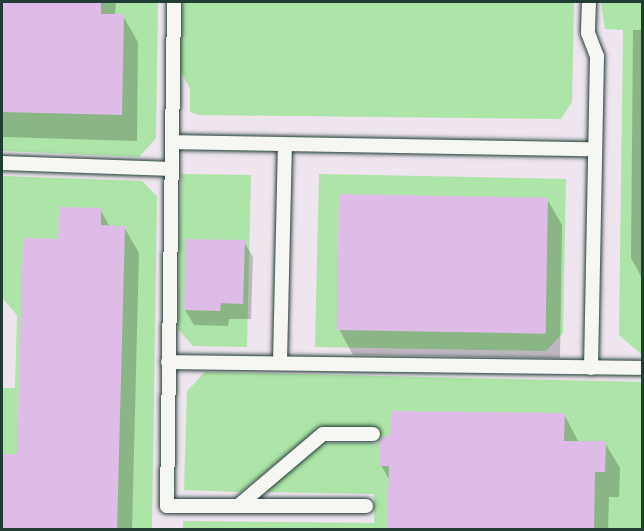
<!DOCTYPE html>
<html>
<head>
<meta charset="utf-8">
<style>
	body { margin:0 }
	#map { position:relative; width:644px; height:531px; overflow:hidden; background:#efe5ef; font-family:"Architects Daughter",sans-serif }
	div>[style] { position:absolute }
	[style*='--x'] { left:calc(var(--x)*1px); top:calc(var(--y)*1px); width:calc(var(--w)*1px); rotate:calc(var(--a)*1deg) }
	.green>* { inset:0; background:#ade4a7 }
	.shadow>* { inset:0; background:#0003 }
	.building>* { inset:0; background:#dfbce7; transform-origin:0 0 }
	.roads { filter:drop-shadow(0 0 2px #1f3d34) drop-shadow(0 0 2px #1f3d34) }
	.lane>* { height:14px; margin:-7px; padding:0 7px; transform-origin:7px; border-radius:7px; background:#f6f6f2 }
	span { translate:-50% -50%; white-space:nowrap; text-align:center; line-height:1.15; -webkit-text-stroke:4.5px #f6f6f2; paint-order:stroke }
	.frame { position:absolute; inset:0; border:3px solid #1f3d34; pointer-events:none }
</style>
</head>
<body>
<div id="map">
	<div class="green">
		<div style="clip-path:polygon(2px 2px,158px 2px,156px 138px,139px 157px,2px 151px)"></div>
		<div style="clip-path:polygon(182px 2px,574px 2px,572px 102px,561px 119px,198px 115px,190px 112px,190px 89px,180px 70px)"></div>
		<div style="clip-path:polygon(601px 2px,642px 2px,642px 355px,619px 335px,623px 30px,605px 29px)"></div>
		<div style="clip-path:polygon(181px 174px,251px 175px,247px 347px,193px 346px,178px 329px)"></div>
		<div style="clip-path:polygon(319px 174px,566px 179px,563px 333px,546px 351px,315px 347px)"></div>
		<div style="clip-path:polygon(2px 176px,142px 181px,157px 196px,152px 529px,2px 529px,2px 388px,15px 388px,17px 315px,2px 298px)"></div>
		<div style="clip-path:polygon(205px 372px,642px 382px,642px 529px,183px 530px,183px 521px,374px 523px,374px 494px,264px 492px,324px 443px,377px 443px,377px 428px,318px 428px,241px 492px,184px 490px,187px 391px)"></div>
	</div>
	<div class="shadow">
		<div style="clip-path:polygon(2px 2px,116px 2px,115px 16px,123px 16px,138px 42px,137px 141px,2px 137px)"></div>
		<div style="clip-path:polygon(633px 30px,642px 30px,642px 278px,631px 258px)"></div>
		<div style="clip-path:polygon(547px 199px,562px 225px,560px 358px,353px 355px,339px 329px)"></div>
		<div style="clip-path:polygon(100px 209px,110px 227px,124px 227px,139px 253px,132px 530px,2px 530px,2px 456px,19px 456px,60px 240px)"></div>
		<div style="clip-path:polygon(244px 242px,253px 257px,251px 319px,229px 319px,228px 326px,194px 325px,185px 310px)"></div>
		<div style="clip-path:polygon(564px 414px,579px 443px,605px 443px,620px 468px,619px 497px,609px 497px,608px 530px,389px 530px,390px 481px,381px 465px)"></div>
	</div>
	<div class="building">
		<div style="clip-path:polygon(2px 2px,101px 2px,101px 14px,124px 14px,122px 115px,2px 112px)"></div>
		<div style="left:339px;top:194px;width:209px;height:136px;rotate:1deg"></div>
		<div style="clip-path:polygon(59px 207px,101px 208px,101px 225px,125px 226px,117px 530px,2px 530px,2px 454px,17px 454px,23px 238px,58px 239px)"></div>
		<div style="clip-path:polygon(186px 239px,245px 240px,243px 304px,221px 303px,220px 311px,184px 310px)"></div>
		<div style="clip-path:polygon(391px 411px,565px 413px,564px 441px,606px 441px,605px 472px,595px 472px,594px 530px,387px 530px,389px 466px,379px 466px,380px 439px,390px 435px)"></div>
	</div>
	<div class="roads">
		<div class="lane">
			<div style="--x:174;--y:2;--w:504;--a:90.8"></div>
			<div style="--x:167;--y:506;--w:199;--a:0"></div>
			<div style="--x:589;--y:2;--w:31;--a:92"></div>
			<div style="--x:588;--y:33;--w:25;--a:69"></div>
			<div style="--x:597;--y:56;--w:312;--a:91.1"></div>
			<div style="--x:173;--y:142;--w:422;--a:1"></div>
			<div style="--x:2;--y:163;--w:170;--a:2"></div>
			<div style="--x:168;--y:362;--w:474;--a:0.7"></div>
			<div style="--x:280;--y:362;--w:217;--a:-88.7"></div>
			<div style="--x:238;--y:506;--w:111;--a:-40.3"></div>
			<div style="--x:323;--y:434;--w:50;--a:0"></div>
		</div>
	</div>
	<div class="frame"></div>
</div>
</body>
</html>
